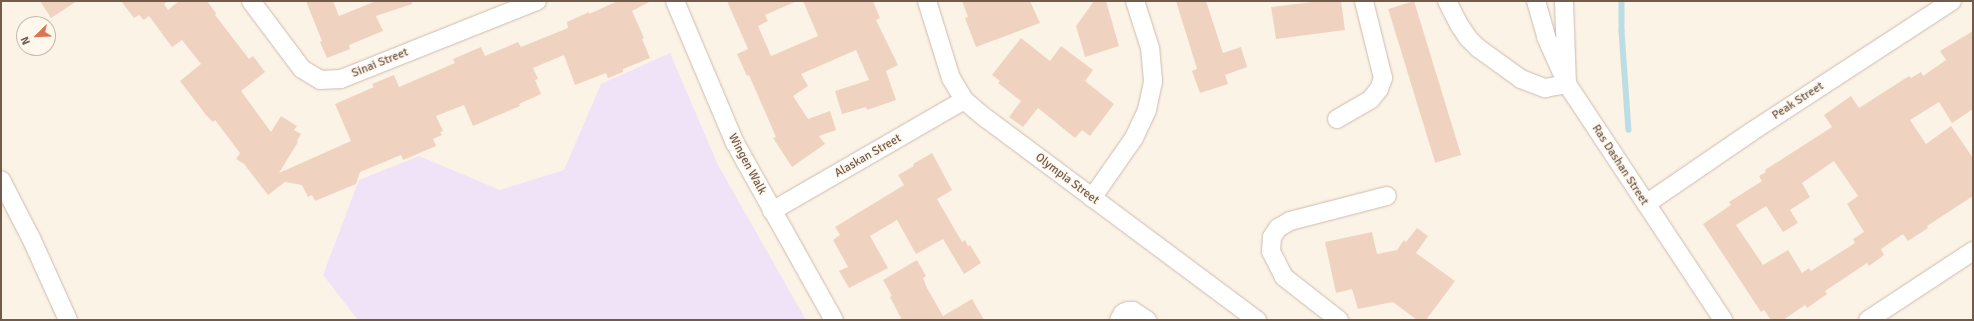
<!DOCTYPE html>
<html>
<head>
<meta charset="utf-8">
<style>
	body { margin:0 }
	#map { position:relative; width:1974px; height:321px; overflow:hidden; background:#fbf3e6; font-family:Signika,sans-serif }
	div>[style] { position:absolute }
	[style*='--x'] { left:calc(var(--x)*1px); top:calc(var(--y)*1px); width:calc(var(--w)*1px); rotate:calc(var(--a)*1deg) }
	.education>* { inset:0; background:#f0e3f7 }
	.stream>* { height:5.5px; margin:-2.75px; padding:0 2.75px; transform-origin:2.75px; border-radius:2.75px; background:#bcdde4 }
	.building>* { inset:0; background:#efd3c0; transform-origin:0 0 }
	.roads { filter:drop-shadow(0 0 1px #ccbbad) drop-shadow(0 0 1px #ccbbad) }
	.minor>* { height:18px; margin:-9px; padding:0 9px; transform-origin:9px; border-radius:9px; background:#fff }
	span { translate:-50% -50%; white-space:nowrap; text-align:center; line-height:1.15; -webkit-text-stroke:3px #fef7ec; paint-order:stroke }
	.street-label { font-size:12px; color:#735b4c }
	.frame { position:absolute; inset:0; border:2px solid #735b4c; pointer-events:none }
	.north { position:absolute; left:16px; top:16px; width:40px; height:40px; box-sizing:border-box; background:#fef7ec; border:1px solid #c6b9ac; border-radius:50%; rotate:247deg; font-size:11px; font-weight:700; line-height:16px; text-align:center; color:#735b4c }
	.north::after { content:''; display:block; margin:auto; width:14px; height:18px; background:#dd7353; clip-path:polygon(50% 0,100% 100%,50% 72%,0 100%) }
</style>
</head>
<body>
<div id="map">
	<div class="education">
		<div style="clip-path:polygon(670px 53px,718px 165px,806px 320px,358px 320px,323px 275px,359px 180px,419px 156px,500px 190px,564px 170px,601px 84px)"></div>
	</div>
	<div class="stream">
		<div style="--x:1622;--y:1;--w:30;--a:90"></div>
		<div style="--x:1622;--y:31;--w:99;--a:86"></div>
	</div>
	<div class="building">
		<div style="clip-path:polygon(40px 1px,77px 1px,51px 18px)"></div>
		<div style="clip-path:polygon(121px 1px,168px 1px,164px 4px,168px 10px,179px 1px,207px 1px,216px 13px,215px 15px,249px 59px,253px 56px,265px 72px,241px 91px,271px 132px,281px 116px,297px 126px,294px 130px,301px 134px,297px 141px,298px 142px,279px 173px,351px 141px,335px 104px,374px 87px,372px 84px,394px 75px,399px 87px,455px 63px,453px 59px,481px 47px,485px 56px,518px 42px,521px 47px,568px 28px,567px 22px,589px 12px,589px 14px,618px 1px,651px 1px,632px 11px,644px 38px,642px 39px,650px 58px,623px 69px,623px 72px,608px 78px,606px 73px,575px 85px,564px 55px,533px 68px,538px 79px,535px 80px,541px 94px,519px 104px,520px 106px,473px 126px,464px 105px,436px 116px,443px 131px,440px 132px,442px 135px,433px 139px,436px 146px,403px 160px,401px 155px,360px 172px,356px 184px,315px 201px,312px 195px,308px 197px,302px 185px,285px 182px,268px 195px,244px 164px,236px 159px,240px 153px,215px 120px,213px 122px,206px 115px,180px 81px,201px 64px,182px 40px,172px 47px,149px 16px,144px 20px,139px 15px,134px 18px)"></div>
		<div style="clip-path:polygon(306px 1px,333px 1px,339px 16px,376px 1px,412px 1px,412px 4px,376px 16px,383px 31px,349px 45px,350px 49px,327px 58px,320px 42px,322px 41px)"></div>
		<div style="clip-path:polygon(727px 1px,797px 1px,765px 15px,768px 21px,758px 26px,771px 56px,818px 36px,803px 1px,873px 1px,880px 18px,876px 20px,898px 65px,886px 71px,896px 100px,867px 110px,866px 107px,842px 114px,835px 91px,869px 80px,856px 50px,801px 74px,808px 86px,793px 96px,808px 119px,830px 111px,836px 130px,819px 136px,825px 144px,792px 167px,773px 138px,776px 137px,749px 75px,747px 76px,737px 54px,748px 49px)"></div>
		<div style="clip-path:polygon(962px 1px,1030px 1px,1040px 23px,976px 47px,965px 18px,968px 17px)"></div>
		<div style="clip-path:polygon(1094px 1px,1106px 1px,1119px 46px,1085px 57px,1076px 26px)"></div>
		<div style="clip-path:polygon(1176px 1px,1206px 1px,1223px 53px,1241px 47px,1247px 67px,1225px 75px,1228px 84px,1200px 93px,1192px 71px,1197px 69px)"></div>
		<div style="clip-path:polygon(1321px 1px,1341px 1px,1345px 30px,1276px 39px,1271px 7px)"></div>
		<div style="left:1414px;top:1px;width:161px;height:27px;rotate:73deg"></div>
		<div style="clip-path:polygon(evenodd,1973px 31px,1973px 109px,1952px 123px,1939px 102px,1910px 120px,1926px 144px,1951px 126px,1973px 158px,1973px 196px,1927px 226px,1928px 228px,1908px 241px,1903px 234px,1881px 249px,1884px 255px,1869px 266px,1867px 263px,1825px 291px,1827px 294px,1807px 308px,1805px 305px,1783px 320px,1771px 320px,1764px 310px,1761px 312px,1703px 224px,1731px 205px,1729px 202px,1762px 181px,1759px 176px,1766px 172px,1765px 170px,1832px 127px,1824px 115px,1851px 96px,1859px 108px,1909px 76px,1911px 78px,1921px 72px,1923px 76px,1946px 60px,1940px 51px,1973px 31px,1834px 161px,1858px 196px,1847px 204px,1864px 232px,1853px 239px,1855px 243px,1811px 271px,1809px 268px,1802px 273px,1788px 250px,1763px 265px,1736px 225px,1766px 206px,1783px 232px,1798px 223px,1790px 210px,1810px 197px,1802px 183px,1834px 161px)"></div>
		<div style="clip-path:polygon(1021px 38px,1050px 61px,1061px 46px,1093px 70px,1085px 81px,1114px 104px,1090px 136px,1082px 130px,1075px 138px,1038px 108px,1023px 127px,1009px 117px,1021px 101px,998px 83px,1000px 81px,992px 75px)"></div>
		<div style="clip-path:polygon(932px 153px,952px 190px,937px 199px,962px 242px,965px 240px,968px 246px,970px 245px,981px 263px,964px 274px,943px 239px,916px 254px,897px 220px,870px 236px,888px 268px,849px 288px,839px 271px,848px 267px,833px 240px,840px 235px,835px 227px,904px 185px,898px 175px,914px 166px,913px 164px)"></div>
		<div style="clip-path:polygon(1417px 228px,1428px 236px,1416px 253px,1455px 281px,1426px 320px,1417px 320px,1393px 302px,1358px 309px,1352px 289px,1336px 293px,1325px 242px,1372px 232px,1377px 254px,1397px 250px,1404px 240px,1406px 242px)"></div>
		<div style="clip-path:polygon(917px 260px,926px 276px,923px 278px,927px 288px,943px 316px,972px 299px,984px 320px,902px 320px,890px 297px,892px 296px,883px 280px)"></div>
	</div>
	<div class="roads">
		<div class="minor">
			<div style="--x:251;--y:1;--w:85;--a:53.1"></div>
			<div style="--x:302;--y:69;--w:21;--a:31"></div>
			<div style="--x:320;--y:80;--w:21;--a:-3"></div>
			<div style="--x:341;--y:79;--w:211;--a:-21.7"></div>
			<div style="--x:675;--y:1;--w:154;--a:67.1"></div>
			<div style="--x:735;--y:143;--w:203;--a:60.8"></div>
			<div style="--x:927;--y:1;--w:81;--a:72.7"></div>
			<div style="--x:951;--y:78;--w:26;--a:59"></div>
			<div style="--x:964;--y:100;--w:30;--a:40"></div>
			<div style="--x:987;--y:119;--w:337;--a:36.7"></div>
			<div style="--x:1447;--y:1;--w:28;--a:63"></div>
			<div style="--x:1460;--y:26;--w:14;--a:56"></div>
			<div style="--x:1468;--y:38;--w:14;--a:45"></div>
			<div style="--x:1478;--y:48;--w:53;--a:35.8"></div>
			<div style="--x:1521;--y:79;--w:26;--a:21"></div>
			<div style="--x:1545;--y:88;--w:22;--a:-10"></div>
			<div style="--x:1567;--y:84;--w:83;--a:-92.1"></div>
			<div style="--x:1536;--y:1;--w:37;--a:74"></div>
			<div style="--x:1546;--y:37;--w:51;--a:65.9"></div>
			<div style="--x:1567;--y:84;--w:283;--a:56.5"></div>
			<div style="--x:1337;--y:119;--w:39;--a:-30"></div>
			<div style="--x:1371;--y:99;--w:13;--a:-51"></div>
			<div style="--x:1379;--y:89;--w:12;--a:-70"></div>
			<div style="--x:1383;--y:78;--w:79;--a:-103.9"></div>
			<div style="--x:1;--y:180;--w:65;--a:62.7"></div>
			<div style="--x:31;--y:238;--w:90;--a:65.7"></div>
			<div style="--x:1092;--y:198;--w:73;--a:-55"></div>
			<div style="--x:1134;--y:138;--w:31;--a:-65"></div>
			<div style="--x:1147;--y:110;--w:30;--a:-78"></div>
			<div style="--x:1153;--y:81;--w:33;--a:-95"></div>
			<div style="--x:1150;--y:48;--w:49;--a:-107.7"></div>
			<div style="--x:1646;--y:204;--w:127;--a:-34.4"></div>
			<div style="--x:1751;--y:132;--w:240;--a:-33.1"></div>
			<div style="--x:772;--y:211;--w:222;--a:-30"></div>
			<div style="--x:1119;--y:320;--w:8;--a:-60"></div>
			<div style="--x:1123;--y:313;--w:5;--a:-22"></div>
			<div style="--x:1128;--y:311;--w:5;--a:0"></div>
			<div style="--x:1133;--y:311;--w:17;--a:33"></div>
			<div style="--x:1339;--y:320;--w:70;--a:-142"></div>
			<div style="--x:1284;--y:277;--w:29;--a:-117"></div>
			<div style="--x:1271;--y:251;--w:14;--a:-86"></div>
			<div style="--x:1272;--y:237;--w:11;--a:-56"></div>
			<div style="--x:1278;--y:228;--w:14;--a:-30"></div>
			<div style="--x:1290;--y:221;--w:100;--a:-14.5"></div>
			<div style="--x:1868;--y:320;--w:126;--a:-33.3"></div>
		</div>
	</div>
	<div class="street-label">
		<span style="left:380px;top:63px;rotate:-22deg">Sinai Street</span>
		<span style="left:1798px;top:101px;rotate:-33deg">Peak Street</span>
		<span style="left:868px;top:156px;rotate:-30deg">Alaskan Street</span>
		<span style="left:747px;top:164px;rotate:62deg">Wingen Walk</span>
		<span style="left:1620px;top:165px;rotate:57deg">Ras Dashan Street</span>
		<span style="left:1067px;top:179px;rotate:37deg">Olympia Street</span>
	</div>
	<div class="frame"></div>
	<div class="north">N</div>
</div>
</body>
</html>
